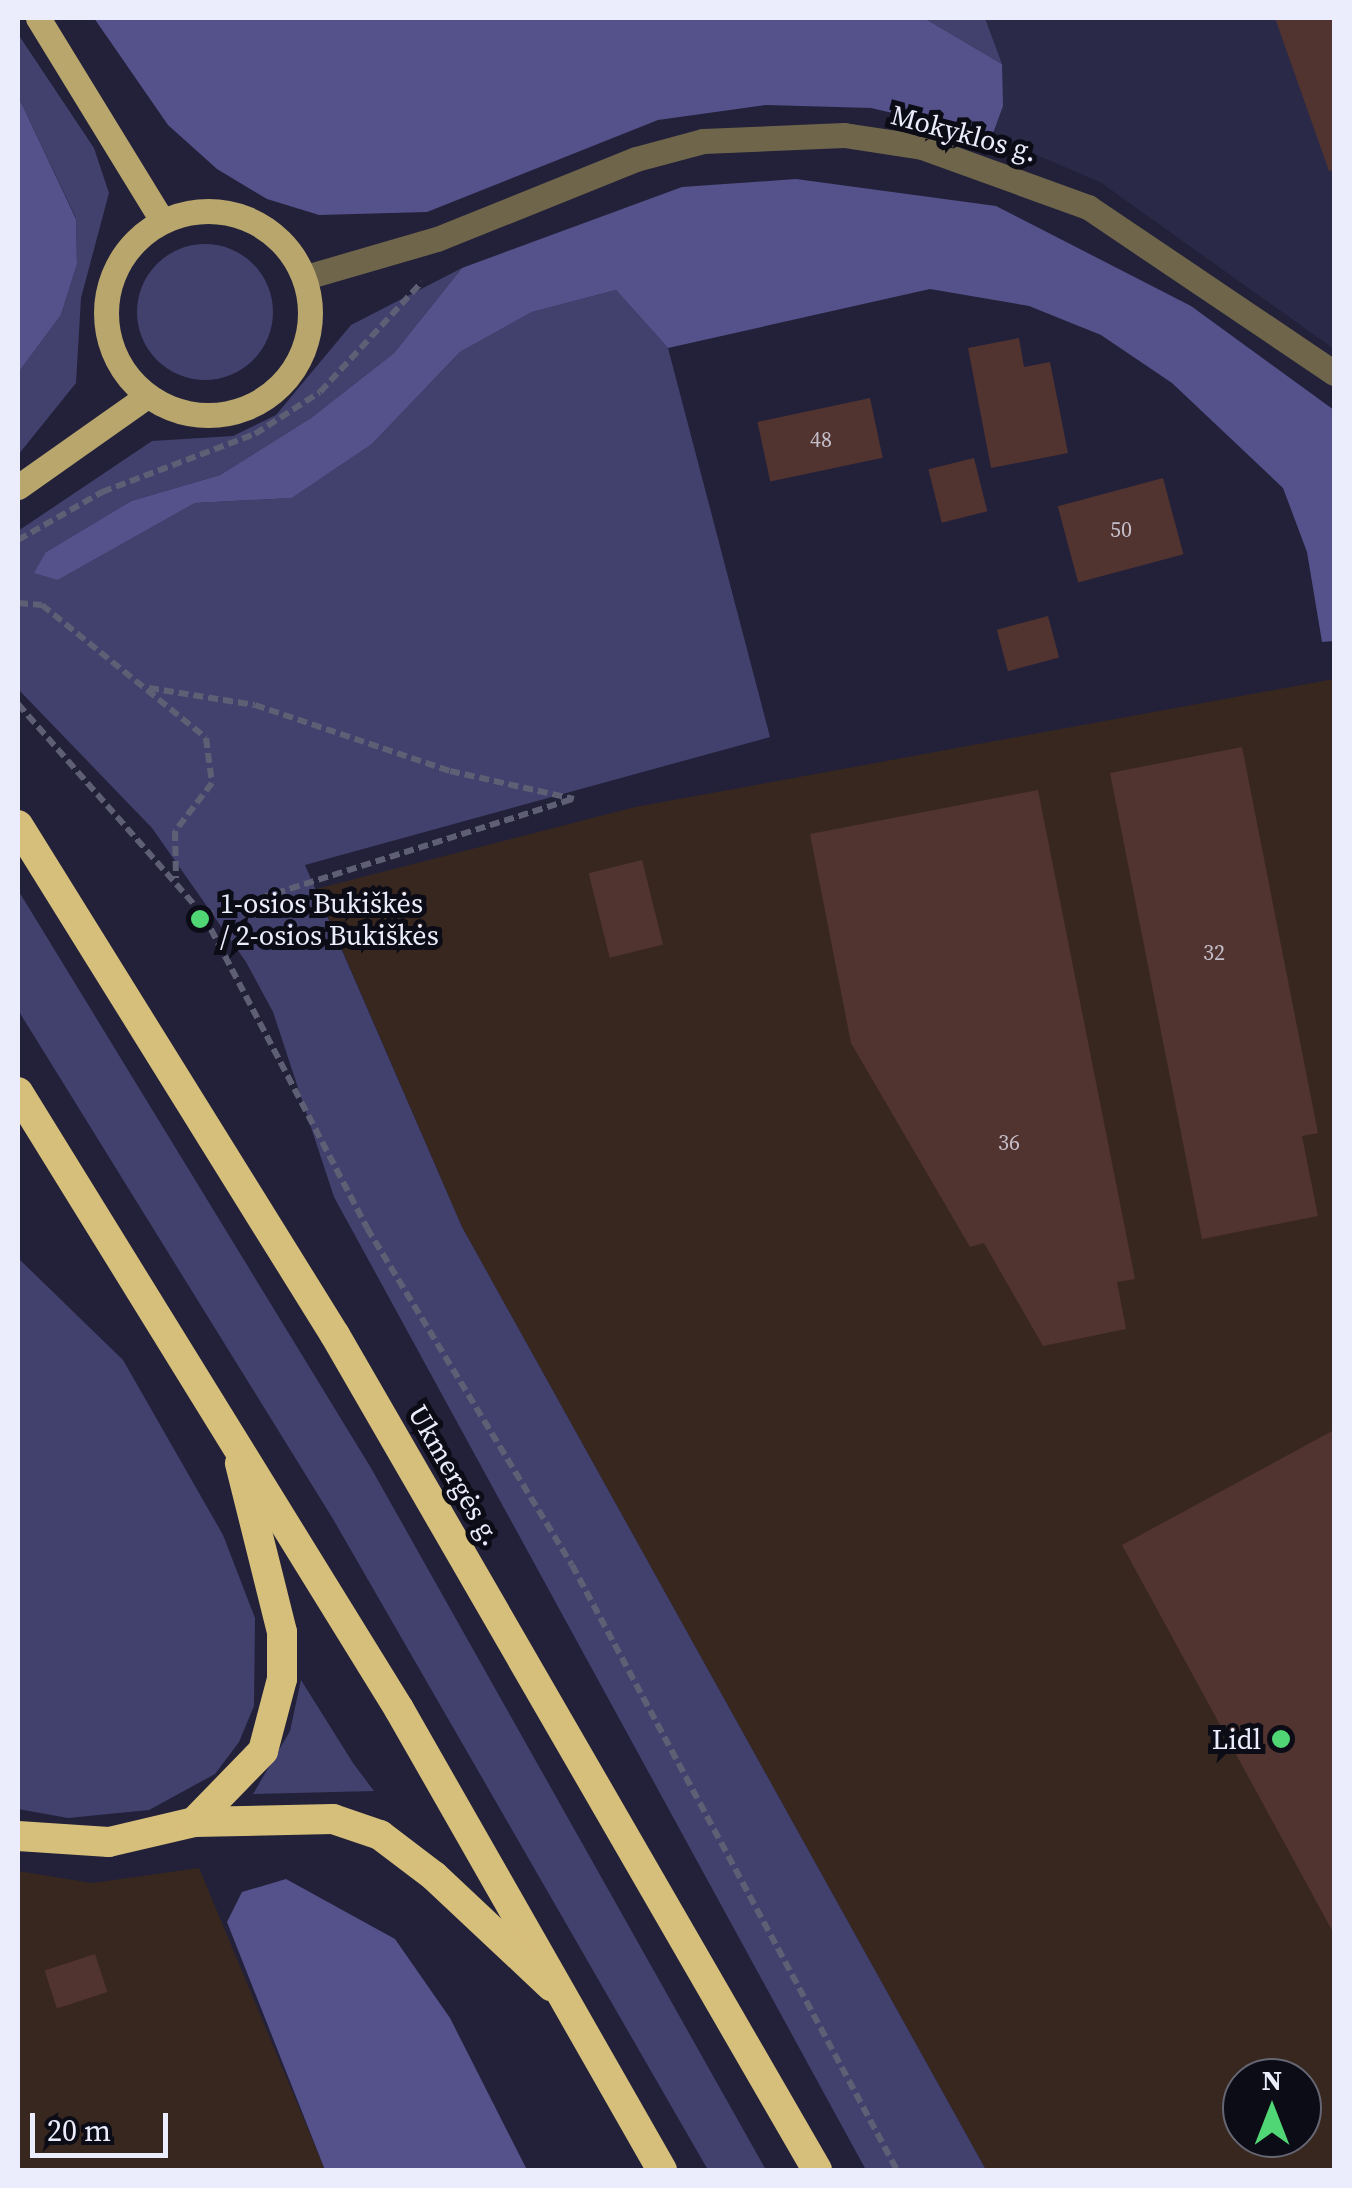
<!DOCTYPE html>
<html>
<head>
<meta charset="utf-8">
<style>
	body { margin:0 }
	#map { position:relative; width:1352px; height:2188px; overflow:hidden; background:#222139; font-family:"Source Serif 4",serif }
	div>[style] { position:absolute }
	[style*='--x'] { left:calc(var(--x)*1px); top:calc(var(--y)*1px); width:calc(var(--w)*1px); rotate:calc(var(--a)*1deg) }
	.commercial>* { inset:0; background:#38271f }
	.built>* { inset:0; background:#2a2948 }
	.green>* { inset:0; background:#42406d }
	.round { border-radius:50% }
	.forest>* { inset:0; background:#54518b }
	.building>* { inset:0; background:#513330; transform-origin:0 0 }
	.path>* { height:6px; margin-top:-3px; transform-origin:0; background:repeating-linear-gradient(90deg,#5e5e74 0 10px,transparent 0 15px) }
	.minor>* { height:25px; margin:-12.5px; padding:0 12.5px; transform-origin:12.5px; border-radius:12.5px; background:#6e654a }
	.major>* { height:25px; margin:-12.5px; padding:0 12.5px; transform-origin:12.5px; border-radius:12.5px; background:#b8a66d }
	.major>.ring { margin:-12.5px; padding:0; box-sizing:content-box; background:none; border:25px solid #b8a66d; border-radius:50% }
	.highway>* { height:30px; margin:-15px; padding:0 15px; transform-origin:15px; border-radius:15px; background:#d6bf7a }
	.dots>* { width:28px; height:28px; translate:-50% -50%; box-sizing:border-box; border:5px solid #0c0c17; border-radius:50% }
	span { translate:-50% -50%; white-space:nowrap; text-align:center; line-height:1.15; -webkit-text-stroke:10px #0c0c17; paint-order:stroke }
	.number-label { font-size:22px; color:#c4bec9 }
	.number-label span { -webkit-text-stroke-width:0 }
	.street-label { font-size:28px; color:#ebecfc }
	.poi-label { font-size:28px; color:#ebecfc }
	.left { translate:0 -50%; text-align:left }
	.right { translate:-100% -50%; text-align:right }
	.frame { position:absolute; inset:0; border:20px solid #ebecfc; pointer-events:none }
	.north { position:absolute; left:1222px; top:2058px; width:100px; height:100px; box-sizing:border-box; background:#0c0c17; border:2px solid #656673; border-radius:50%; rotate:0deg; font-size:28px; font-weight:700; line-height:40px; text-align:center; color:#ebecfc }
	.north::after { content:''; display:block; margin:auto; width:35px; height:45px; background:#50d674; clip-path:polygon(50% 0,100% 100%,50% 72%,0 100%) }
	.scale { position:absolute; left:30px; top:2113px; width:138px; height:45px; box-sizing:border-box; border:5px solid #ebecfc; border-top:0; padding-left:12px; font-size:30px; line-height:35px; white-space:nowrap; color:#ebecfc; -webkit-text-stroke:8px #0c0c17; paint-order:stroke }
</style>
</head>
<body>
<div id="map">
	<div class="commercial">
		<div style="clip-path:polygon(evenodd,1334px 679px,1334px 2170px,986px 2170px,462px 1227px,316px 889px,635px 807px,1334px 679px,1242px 2078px,1302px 2078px,1302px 2138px,1242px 2138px,1242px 2078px)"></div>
		<div style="clip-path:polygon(199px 1868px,325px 2170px,18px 2170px,18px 1871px,92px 1883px)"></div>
	</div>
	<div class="built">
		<div style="clip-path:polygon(985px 18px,1334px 18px,1334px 349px,1100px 182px,992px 136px,1002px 64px)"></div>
	</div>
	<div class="green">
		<div style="clip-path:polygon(924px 18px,985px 18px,1002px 64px)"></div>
		<div style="clip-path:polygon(18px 34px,94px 148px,109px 193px,81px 298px,76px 383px,18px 455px,18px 373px,61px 315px,77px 264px,76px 218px,18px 96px)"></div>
		<div class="round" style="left:137px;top:244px;width:136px;height:136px"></div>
		<div style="clip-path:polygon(462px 268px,394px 353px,311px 418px,220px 475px,131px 501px,46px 552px,58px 580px,195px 503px,292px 498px,372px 444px,460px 352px,532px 312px,616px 290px,668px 348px,770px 737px,305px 865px,462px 1227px,986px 2170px,866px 2170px,334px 1197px,273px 1012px,246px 962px,152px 828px,18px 689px,18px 531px,152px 441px,233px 436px,276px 415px,351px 325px)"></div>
		<div style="clip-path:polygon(18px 890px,371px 1468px,766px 2170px,708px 2170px,333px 1519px,18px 1010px)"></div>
		<div style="clip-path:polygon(18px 1258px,123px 1360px,223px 1535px,255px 1618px,254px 1706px,239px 1742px,215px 1774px,149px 1810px,68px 1818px,18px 1809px)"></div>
		<div style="clip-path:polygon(301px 1680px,353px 1763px,374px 1791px,253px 1794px,290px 1731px)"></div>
	</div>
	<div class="forest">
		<div style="clip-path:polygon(94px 18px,924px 18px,1002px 64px,1003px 106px,992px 136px,871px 108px,766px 105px,658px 120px,427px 212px,319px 215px,267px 199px,217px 169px,168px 125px)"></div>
		<div style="clip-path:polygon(18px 96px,76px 219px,77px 264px,61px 315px,18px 373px)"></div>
		<div style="clip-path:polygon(796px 179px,996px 206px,1191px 306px,1334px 410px,1334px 641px,1322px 642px,1307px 552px,1283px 488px,1172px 383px,1101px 335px,1029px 306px,930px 289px,668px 348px,616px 290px,532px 312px,460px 352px,372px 444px,292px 498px,195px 503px,58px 580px,34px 573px,46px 552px,131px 501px,220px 475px,311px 418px,394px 353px,462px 268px,682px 187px)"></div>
		<div style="clip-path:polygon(286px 1879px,395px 1939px,450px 2018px,527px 2170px,325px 2170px,227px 1922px,242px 1892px)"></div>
	</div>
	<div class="building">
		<div style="clip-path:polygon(1275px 18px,1334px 18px,1334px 170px,1329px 171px)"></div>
		<div style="clip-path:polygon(1019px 338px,1024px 367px,1050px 362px,1068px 453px,991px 468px,968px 348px)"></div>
		<div style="left:870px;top:398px;width:61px;height:115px;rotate:78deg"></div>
		<div style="left:974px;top:458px;width:55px;height:47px;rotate:76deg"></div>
		<div style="left:1163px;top:478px;width:79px;height:109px;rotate:75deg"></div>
		<div style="left:1048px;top:616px;width:43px;height:53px;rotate:75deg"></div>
		<div style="clip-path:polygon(1242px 747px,1318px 1133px,1302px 1136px,1318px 1216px,1202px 1239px,1110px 773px)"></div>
		<div style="clip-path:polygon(1038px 790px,1135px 1279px,1117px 1282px,1126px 1329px,1043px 1346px,984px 1243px,970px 1247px,851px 1043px,810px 834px)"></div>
		<div style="left:642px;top:860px;width:87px;height:55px;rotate:76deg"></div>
		<div style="clip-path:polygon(1334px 1430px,1334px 1934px,1122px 1545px)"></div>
		<div style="left:95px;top:1954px;width:40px;height:53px;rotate:72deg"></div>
	</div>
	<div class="path">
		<div style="--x:18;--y:540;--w:97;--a:-29.7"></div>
		<div style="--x:102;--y:492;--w:164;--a:-20.8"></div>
		<div style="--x:255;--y:434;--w:77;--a:-32.9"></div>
		<div style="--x:320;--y:392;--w:150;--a:-47.2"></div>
		<div style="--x:18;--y:603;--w:24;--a:5"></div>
		<div style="--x:42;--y:605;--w:211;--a:39"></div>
		<div style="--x:206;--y:738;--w:45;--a:82.4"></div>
		<div style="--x:212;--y:783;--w:61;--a:127.6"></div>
		<div style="--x:175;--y:831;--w:47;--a:88.8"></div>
		<div style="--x:149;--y:688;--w:107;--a:9.1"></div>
		<div style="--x:255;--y:705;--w:206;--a:18.7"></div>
		<div style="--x:450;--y:771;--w:127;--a:12.7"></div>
		<div style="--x:18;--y:704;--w:282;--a:48.7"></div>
		<div style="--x:204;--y:916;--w:352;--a:62.4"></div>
		<div style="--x:367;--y:1228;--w:394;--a:58.7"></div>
		<div style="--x:572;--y:1565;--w:687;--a:61.76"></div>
		<div style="--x:204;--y:916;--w:387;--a:-17.6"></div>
	</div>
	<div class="minor">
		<div style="--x:306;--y:277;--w:136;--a:-16.2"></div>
		<div style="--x:437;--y:239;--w:214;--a:-21.9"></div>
		<div style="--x:636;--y:159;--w:69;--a:-15"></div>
		<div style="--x:703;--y:141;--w:141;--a:-2.4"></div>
		<div style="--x:844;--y:135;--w:79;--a:8.7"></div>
		<div style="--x:922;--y:147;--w:177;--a:19.9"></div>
		<div style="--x:1088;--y:207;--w:297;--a:34"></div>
	</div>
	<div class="major">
		<div style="--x:38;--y:18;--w:236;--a:58.5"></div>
		<div class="ring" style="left:106px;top:211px;width:179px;height:179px"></div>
		<div style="--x:18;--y:487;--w:154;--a:-35.2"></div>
	</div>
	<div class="highway">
		<div style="--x:18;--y:825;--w:600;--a:58.14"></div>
		<div style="--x:335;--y:1335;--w:964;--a:60"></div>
		<div style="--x:18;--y:1092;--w:725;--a:58.3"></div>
		<div style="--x:399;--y:1709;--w:531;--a:60.3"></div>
		<div style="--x:194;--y:1822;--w:99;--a:-45.8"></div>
		<div style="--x:263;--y:1751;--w:74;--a:-75.2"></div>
		<div style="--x:282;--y:1679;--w:47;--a:-90"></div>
		<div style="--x:282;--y:1632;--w:174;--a:-104"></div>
		<div style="--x:18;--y:1836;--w:91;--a:3.8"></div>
		<div style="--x:109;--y:1842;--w:87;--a:-13.2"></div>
		<div style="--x:194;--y:1822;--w:139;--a:-1.2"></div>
		<div style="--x:333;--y:1819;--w:50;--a:18.8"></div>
		<div style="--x:380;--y:1835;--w:68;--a:37.2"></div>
		<div style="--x:434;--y:1876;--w:161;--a:43.2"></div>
	</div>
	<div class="dots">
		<div style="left:200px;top:919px;background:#50d674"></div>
		<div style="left:1281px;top:1739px;background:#50d674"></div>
	</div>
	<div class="number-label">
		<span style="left:821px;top:440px">48</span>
		<span style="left:1121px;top:530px">50</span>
		<span style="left:1214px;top:953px">32</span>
		<span style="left:1009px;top:1143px">36</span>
	</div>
	<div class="street-label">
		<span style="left:964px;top:133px;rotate:15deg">Mokyklos g.</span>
		<span style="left:455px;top:1475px;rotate:60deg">Ukmergės g.</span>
	</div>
	<div class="poi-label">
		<span class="left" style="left:220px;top:919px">1-osios Bukiškės<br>/ 2-osios Bukiškės</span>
		<span class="right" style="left:1261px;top:1739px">Lidl</span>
	</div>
	<div class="frame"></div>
	<div class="north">N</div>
	<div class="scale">20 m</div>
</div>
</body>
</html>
